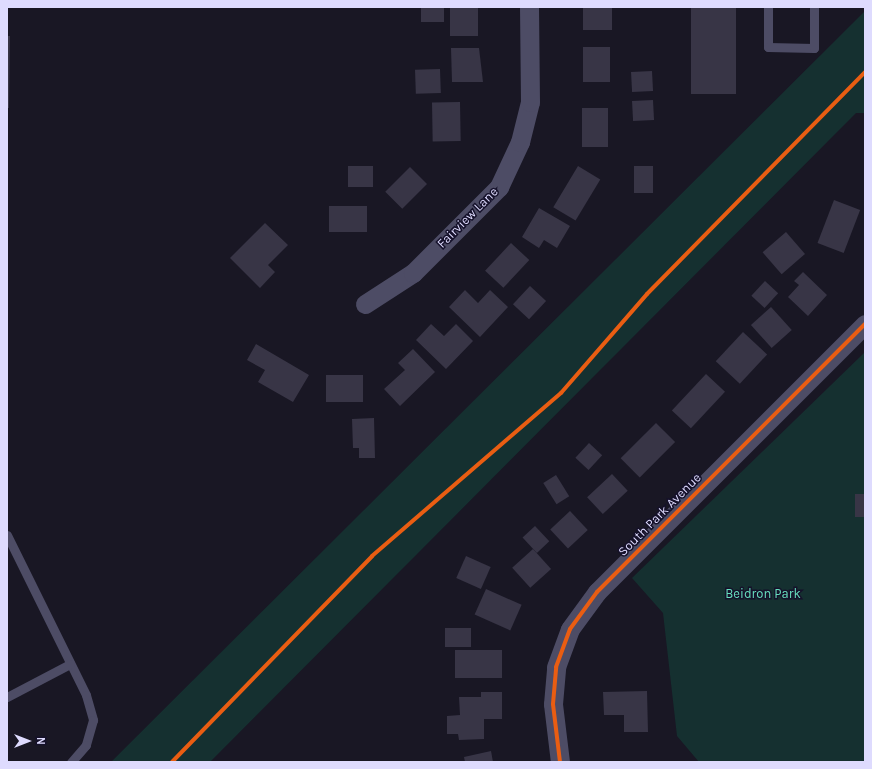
<!DOCTYPE html>
<html>
<head>
<meta charset="utf-8">
<style>
	body { margin:0 }
	#map { position:relative; width:872px; height:769px; overflow:hidden; background:#191724; font-family:Karla,sans-serif }
	div>[style] { position:absolute }
	[style*='--x'] { left:calc(var(--x)*1px); top:calc(var(--y)*1px); width:calc(var(--w)*1px); rotate:calc(var(--a)*1deg) }
	.green>* { inset:0; background:#153030 }
	.building>* { inset:0; background:#383546; transform-origin:0 0 }
	.service>* { height:9px; margin:-4.5px; padding:0 4.5px; transform-origin:4.5px; border-radius:4.5px; background:#4d4c65 }
	.minor>* { height:19px; margin:-9.5px; padding:0 9.5px; transform-origin:9.5px; border-radius:9.5px; background:#4d4c65 }
	.cycleway>* { height:4px; margin:-2px; padding:0 2px; transform-origin:2px; border-radius:2px; background:#e95d12 }
	span { translate:-50% -50%; white-space:nowrap; text-align:center; line-height:1.15; -webkit-text-stroke:3px #15112a; paint-order:stroke }
	.street-label { font-size:13px; color:#dedbfe }
	.park-label { font-size:13px; color:#67dfbf }
	.frame { position:absolute; inset:0; border:8px solid #dedbfe; pointer-events:none }
	.north { position:absolute; left:8px; top:721px; width:40px; height:40px; -webkit-text-stroke:3px #15112a; paint-order:stroke; rotate:90deg; font-size:11px; font-weight:700; line-height:16px; text-align:center; color:#dedbfe }
	.north::after { content:''; display:block; margin:auto; width:14px; height:18px; background:#dedbfe; clip-path:polygon(50% 0,100% 100%,50% 72%,0 100%) }
</style>
</head>
<body>
<div id="map">
	<div class="green">
		<div style="clip-path:polygon(865px 11px,865px 113px,856px 113px,210px 762px,111px 762px)"></div>
		<div style="clip-path:polygon(865px 352px,865px 762px,699px 762px,677px 736px,663px 613px,632px 578px)"></div>
	</div>
	<div class="building">
		<div style="left:421px;top:7px;width:23px;height:15px"></div>
		<div style="left:450px;top:7px;width:28px;height:29px"></div>
		<div style="left:583px;top:7px;width:29px;height:23px"></div>
		<div style="left:691px;top:7px;width:45px;height:87px"></div>
		<div style="clip-path:polygon(7px 36px,10px 36px,9px 108px,7px 108px)"></div>
		<div style="left:583px;top:47px;width:27px;height:35px"></div>
		<div style="clip-path:polygon(451px 48px,479px 48px,483px 82px,452px 82px)"></div>
		<div style="left:440px;top:69px;width:24px;height:25px;rotate:88deg"></div>
		<div style="left:652px;top:71px;width:20px;height:21px;rotate:87deg"></div>
		<div style="left:653px;top:100px;width:20px;height:21px;rotate:87deg"></div>
		<div style="left:460px;top:102px;width:39px;height:28px;rotate:89deg"></div>
		<div style="left:582px;top:108px;width:26px;height:39px"></div>
		<div style="left:373px;top:166px;width:21px;height:25px;rotate:90deg"></div>
		<div style="left:578px;top:166px;width:26px;height:48px;rotate:31deg"></div>
		<div style="left:634px;top:166px;width:19px;height:27px"></div>
		<div style="left:410px;top:167px;width:24px;height:35px;rotate:45deg"></div>
		<div style="left:834px;top:200px;width:28px;height:46px;rotate:21deg"></div>
		<div style="left:329px;top:206px;width:38px;height:26px"></div>
		<div style="clip-path:polygon(539px 208px,570px 226px,557px 248px,544px 240px,539px 248px,522px 237px)"></div>
		<div style="clip-path:polygon(265px 223px,288px 245px,268px 265px,275px 272px,260px 288px,230px 258px)"></div>
		<div style="left:786px;top:232px;width:29px;height:31px;rotate:49deg"></div>
		<div style="left:511px;top:243px;width:25px;height:38px;rotate:43deg"></div>
		<div style="clip-path:polygon(803px 272px,827px 295px,808px 316px,788px 297px,799px 285px,794px 281px)"></div>
		<div style="left:765px;top:281px;width:18px;height:20px;rotate:43deg"></div>
		<div style="left:530px;top:286px;width:22px;height:25px;rotate:43deg"></div>
		<div style="clip-path:polygon(465px 290px,478px 303px,490px 290px,508px 307px,480px 337px,449px 307px)"></div>
		<div style="left:771px;top:307px;width:31px;height:27px;rotate:48deg"></div>
		<div style="clip-path:polygon(431px 324px,444px 336px,456px 324px,473px 341px,446px 369px,416px 340px)"></div>
		<div style="left:743px;top:332px;width:33px;height:40px;rotate:43deg"></div>
		<div style="clip-path:polygon(256px 344px,309px 375px,293px 402px,258px 382px,265px 370px,247px 360px)"></div>
		<div style="clip-path:polygon(413px 349px,435px 372px,400px 406px,384px 389px,405px 370px,398px 363px)"></div>
		<div style="left:706px;top:374px;width:26px;height:50px;rotate:43deg"></div>
		<div style="left:326px;top:375px;width:37px;height:27px"></div>
		<div style="clip-path:polygon(374px 418px,375px 458px,359px 458px,359px 448px,353px 448px,352px 419px)"></div>
		<div style="left:656px;top:423px;width:27px;height:50px;rotate:45deg"></div>
		<div style="left:589px;top:443px;width:18px;height:20px;rotate:43deg"></div>
		<div style="left:612px;top:474px;width:23px;height:34px;rotate:47deg"></div>
		<div style="left:556px;top:475px;width:25px;height:15px;rotate:58deg"></div>
		<div style="left:855px;top:494px;width:10px;height:23px"></div>
		<div style="left:570px;top:511px;width:26px;height:27px;rotate:47deg"></div>
		<div style="left:535px;top:526px;width:21px;height:17px;rotate:47deg"></div>
		<div style="left:533px;top:549px;width:27px;height:28px;rotate:48deg"></div>
		<div style="left:466px;top:556px;width:27px;height:24px;rotate:24deg"></div>
		<div style="left:486px;top:589px;width:39px;height:28px;rotate:24deg"></div>
		<div style="left:445px;top:628px;width:26px;height:19px"></div>
		<div style="left:502px;top:650px;width:28px;height:47px;rotate:90deg"></div>
		<div style="clip-path:polygon(647px 691px,648px 732px,624px 732px,624px 715px,604px 715px,603px 692px)"></div>
		<div style="clip-path:polygon(481px 692px,502px 692px,502px 719px,484px 719px,484px 739px,459px 740px,458px 734px,447px 734px,447px 716px,460px 715px,459px 697px,481px 697px)"></div>
		<div style="clip-path:polygon(491px 751px,493px 762px,465px 762px,464px 757px)"></div>
	</div>
	<div class="service">
		<div style="--x:768;--y:7;--w:40;--a:90"></div>
		<div style="--x:768;--y:47;--w:46;--a:1.2"></div>
		<div style="--x:814;--y:48;--w:41;--a:-90"></div>
		<div style="--x:7;--y:535;--w:178;--a:63.7"></div>
		<div style="--x:86;--y:695;--w:26;--a:74"></div>
		<div style="--x:93;--y:720;--w:26;--a:106"></div>
		<div style="--x:86;--y:745;--w:23;--a:131"></div>
		<div style="--x:7;--y:697;--w:71;--a:-27.6"></div>
	</div>
	<div class="minor">
		<div style="--x:365;--y:304;--w:57;--a:-32.9"></div>
		<div style="--x:413;--y:273;--w:122;--a:-45"></div>
		<div style="--x:499;--y:187;--w:50;--a:-65"></div>
		<div style="--x:520;--y:142;--w:41;--a:-76"></div>
		<div style="--x:530;--y:102;--w:95;--a:-90.6"></div>
		<div style="--x:560;--y:762;--w:58;--a:-96.9"></div>
		<div style="--x:553;--y:704;--w:37;--a:-85"></div>
		<div style="--x:556;--y:667;--w:40;--a:-69.8"></div>
		<div style="--x:570;--y:629;--w:46;--a:-53.9"></div>
		<div style="--x:597;--y:592;--w:379;--a:-45"></div>
	</div>
	<div class="cycleway">
		<div style="--x:172;--y:762;--w:287;--a:-45.8"></div>
		<div style="--x:372;--y:556;--w:250;--a:-40.8"></div>
		<div style="--x:561;--y:393;--w:131;--a:-49"></div>
		<div style="--x:647;--y:294;--w:311;--a:-45.5"></div>
		<div style="--x:560;--y:762;--w:58;--a:-96.9"></div>
		<div style="--x:553;--y:704;--w:37;--a:-85"></div>
		<div style="--x:556;--y:667;--w:40;--a:-69.8"></div>
		<div style="--x:570;--y:629;--w:46;--a:-53.9"></div>
		<div style="--x:597;--y:592;--w:379;--a:-45"></div>
	</div>
	<div class="street-label">
		<span style="left:468px;top:218px;rotate:-45deg">Fairview Lane</span>
		<span style="left:660px;top:515px;rotate:-45deg">South Park Avenue</span>
	</div>
	<div class="park-label">
		<span style="left:763px;top:594px">Beidron Park</span>
	</div>
	<div class="frame"></div>
	<div class="north">N</div>
</div>
</body>
</html>
